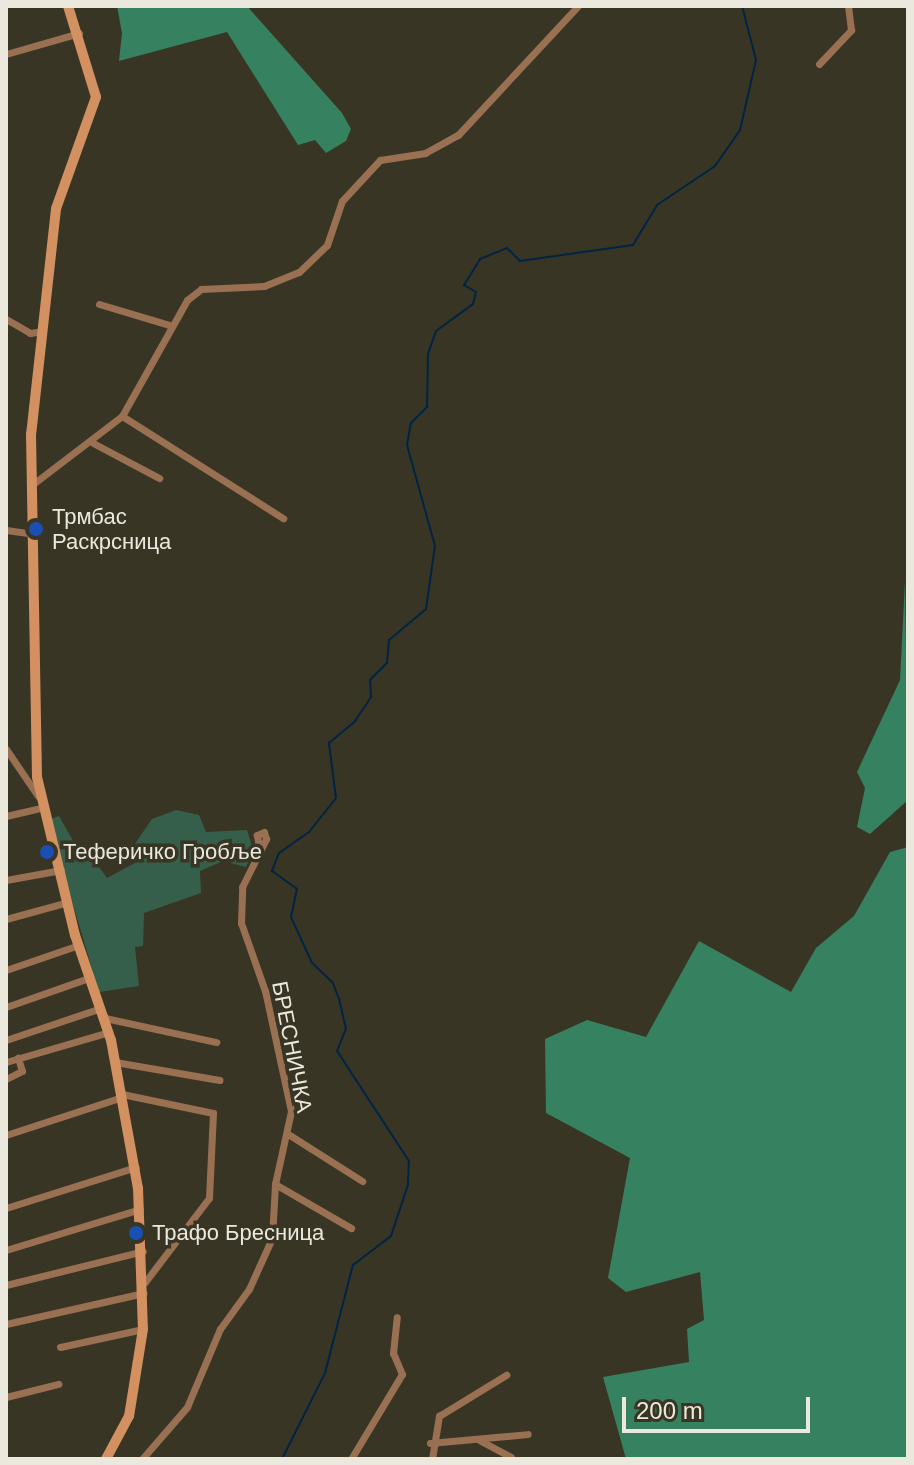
<!DOCTYPE html>
<html>
<head>
<meta charset="utf-8">
<style>
	body { margin:0 }
	#map { position:relative; width:914px; height:1465px; overflow:hidden; background:#393524; font-family:Helvetica,sans-serif }
	div>[style] { position:absolute }
	[style*='--x'] { left:calc(var(--x)*1px); top:calc(var(--y)*1px); width:calc(var(--w)*1px); rotate:calc(var(--a)*1deg) }
	.green>* { inset:0; background:#365f4b }
	.forest>* { inset:0; background:#368160 }
	.stream>* { height:2px; margin:-1px; padding:0 1px; transform-origin:1px; border-radius:1px; background:#002444 }
	.street>* { height:7px; margin:-3.5px; padding:0 3.5px; transform-origin:3.5px; border-radius:3.5px; background:#9a7052 }
	.secondary>* { height:10px; margin:-5px; padding:0 5px; transform-origin:5px; border-radius:5px; background:#d39060 }
	.dots>* { width:22px; height:22px; translate:-50% -50%; box-sizing:border-box; border:4px solid #393524; border-radius:50% }
	span { translate:-50% -50%; white-space:nowrap; text-align:center; line-height:1.15; -webkit-text-stroke:7px #393524; paint-order:stroke }
	.poi-label { font-size:22px; color:#ebe9de }
	.left { translate:0 -50%; text-align:left }
	.street-label { font-size:22px; color:#ebe9de }
	.frame { position:absolute; inset:0; border:8px solid #ebe9de; pointer-events:none }
	.scale { position:absolute; left:622px; top:1397px; width:188px; height:36px; box-sizing:border-box; border:4px solid #ebe9de; border-top:0; padding-left:10px; font-size:24px; line-height:28px; white-space:nowrap; color:#ebe9de; -webkit-text-stroke:6px #393524; paint-order:stroke }
</style>
</head>
<body>
<div id="map">
	<div class="green">
		<div style="clip-path:polygon(176px 810px,199px 815px,206px 832px,247px 830px,253px 850px,246px 867px,223px 861px,200px 871px,201px 893px,144px 913px,143px 946px,135px 947px,139px 986px,99px 992px,48px 820px,59px 816px,80px 853px,89px 853px,107px 878px,135px 863px,139px 853px,132px 848px,152px 819px)"></div>
	</div>
	<div class="forest">
		<div style="clip-path:polygon(117px 6px,247px 6px,342px 113px,351px 129px,346px 141px,326px 153px,315px 140px,298px 145px,227px 32px,119px 61px,122px 33px)"></div>
		<div style="clip-path:polygon(905px 581px,908px 800px,870px 834px,857px 827px,865px 788px,857px 772px,900px 680px)"></div>
		<div style="clip-path:polygon(908px 847px,908px 1459px,626px 1459px,603px 1377px,689px 1362px,687px 1329px,704px 1320px,700px 1272px,626px 1292px,608px 1278px,630px 1158px,546px 1113px,545px 1039px,587px 1020px,646px 1037px,699px 941px,791px 992px,816px 948px,854px 916px,890px 852px)"></div>
	</div>
	<div class="stream">
		<div style="--x:282;--y:1459;--w:96;--a:-63.4"></div>
		<div style="--x:325;--y:1373;--w:112;--a:-75.5"></div>
		<div style="--x:353;--y:1265;--w:48;--a:-37.3"></div>
		<div style="--x:391;--y:1236;--w:54;--a:-71.6"></div>
		<div style="--x:408;--y:1185;--w:24;--a:-88"></div>
		<div style="--x:409;--y:1161;--w:131;--a:-123.2"></div>
		<div style="--x:337;--y:1051;--w:24;--a:-68"></div>
		<div style="--x:346;--y:1029;--w:31;--a:-103"></div>
		<div style="--x:339;--y:999;--w:17;--a:-111"></div>
		<div style="--x:333;--y:983;--w:29;--a:-136"></div>
		<div style="--x:312;--y:963;--w:51;--a:-114.5"></div>
		<div style="--x:291;--y:917;--w:29;--a:-78"></div>
		<div style="--x:297;--y:889;--w:31;--a:-144"></div>
		<div style="--x:272;--y:871;--w:19;--a:-69"></div>
		<div style="--x:279;--y:853;--w:37;--a:-35"></div>
		<div style="--x:309;--y:832;--w:43;--a:-51.5"></div>
		<div style="--x:336;--y:798;--w:55;--a:-97.3"></div>
		<div style="--x:329;--y:743;--w:34;--a:-40"></div>
		<div style="--x:355;--y:721;--w:29;--a:-56"></div>
		<div style="--x:371;--y:697;--w:17;--a:-93"></div>
		<div style="--x:370;--y:680;--w:24;--a:-45"></div>
		<div style="--x:387;--y:663;--w:23;--a:-85"></div>
		<div style="--x:389;--y:640;--w:48;--a:-40"></div>
		<div style="--x:426;--y:609;--w:64;--a:-81.9"></div>
		<div style="--x:435;--y:546;--w:105;--a:-105.5"></div>
		<div style="--x:407;--y:445;--w:22;--a:-80"></div>
		<div style="--x:411;--y:423;--w:23;--a:-45"></div>
		<div style="--x:427;--y:407;--w:53;--a:-88.9"></div>
		<div style="--x:428;--y:354;--w:24;--a:-71"></div>
		<div style="--x:436;--y:331;--w:46;--a:-36.1"></div>
		<div style="--x:473;--y:304;--w:12;--a:-76"></div>
		<div style="--x:476;--y:292;--w:14;--a:-150"></div>
		<div style="--x:464;--y:285;--w:31;--a:-58"></div>
		<div style="--x:480;--y:259;--w:29;--a:-22"></div>
		<div style="--x:507;--y:248;--w:18;--a:45"></div>
		<div style="--x:520;--y:261;--w:114;--a:-8.1"></div>
		<div style="--x:633;--y:245;--w:47;--a:-59"></div>
		<div style="--x:657;--y:205;--w:70;--a:-33.9"></div>
		<div style="--x:715;--y:166;--w:44;--a:-55.2"></div>
		<div style="--x:740;--y:130;--w:72;--a:-77.1"></div>
		<div style="--x:756;--y:60;--w:56;--a:-104.5"></div>
	</div>
	<div class="street">
		<div style="--x:6;--y:54;--w:76;--a:-16"></div>
		<div style="--x:819;--y:64;--w:47;--a:-46.7"></div>
		<div style="--x:851;--y:30;--w:24;--a:-97"></div>
		<div style="--x:99;--y:304;--w:73;--a:16.7"></div>
		<div style="--x:6;--y:319;--w:28;--a:30"></div>
		<div style="--x:30;--y:333;--w:12;--a:-9"></div>
		<div style="--x:122;--y:416;--w:191;--a:32.4"></div>
		<div style="--x:93;--y:443;--w:75;--a:27.9"></div>
		<div style="--x:33;--y:484;--w:112;--a:-37.4"></div>
		<div style="--x:122;--y:416;--w:133;--a:-60.7"></div>
		<div style="--x:187;--y:300;--w:18;--a:-38"></div>
		<div style="--x:201;--y:289;--w:63;--a:-2.7"></div>
		<div style="--x:264;--y:286;--w:38;--a:-22"></div>
		<div style="--x:299;--y:272;--w:39;--a:-44"></div>
		<div style="--x:327;--y:245;--w:46;--a:-71.2"></div>
		<div style="--x:342;--y:201;--w:56;--a:-47.2"></div>
		<div style="--x:380;--y:160;--w:46;--a:-8.8"></div>
		<div style="--x:425;--y:153;--w:38;--a:-29"></div>
		<div style="--x:458;--y:135;--w:176;--a:-47.1"></div>
		<div style="--x:6;--y:530;--w:28;--a:8"></div>
		<div style="--x:6;--y:749;--w:57;--a:55.8"></div>
		<div style="--x:6;--y:816;--w:36;--a:-13"></div>
		<div style="--x:6;--y:880;--w:56;--a:-10.3"></div>
		<div style="--x:6;--y:919;--w:64;--a:-15.3"></div>
		<div style="--x:6;--y:970;--w:77;--a:-18.9"></div>
		<div style="--x:6;--y:1007;--w:88;--a:-19.3"></div>
		<div style="--x:105;--y:1018;--w:114;--a:12.2"></div>
		<div style="--x:6;--y:1040;--w:100;--a:-18.6"></div>
		<div style="--x:6;--y:1062;--w:107;--a:-16.2"></div>
		<div style="--x:115;--y:1062;--w:106;--a:9.8"></div>
		<div style="--x:6;--y:1079;--w:18;--a:-27"></div>
		<div style="--x:22;--y:1071;--w:14;--a:-107"></div>
		<div style="--x:122;--y:1094;--w:93;--a:11.8"></div>
		<div style="--x:213;--y:1113;--w:85;--a:92.7"></div>
		<div style="--x:209;--y:1198;--w:106;--a:127.3"></div>
		<div style="--x:288;--y:1134;--w:88;--a:32.4"></div>
		<div style="--x:6;--y:1135;--w:122;--a:-18.1"></div>
		<div style="--x:275;--y:1184;--w:88;--a:30.1"></div>
		<div style="--x:6;--y:1208;--w:136;--a:-17.5"></div>
		<div style="--x:6;--y:1250;--w:140;--a:-17"></div>
		<div style="--x:6;--y:1285;--w:141;--a:-13.9"></div>
		<div style="--x:6;--y:1324;--w:141;--a:-12.7"></div>
		<div style="--x:60;--y:1347;--w:85;--a:-12.2"></div>
		<div style="--x:6;--y:1397;--w:54;--a:-14"></div>
		<div style="--x:479;--y:1440;--w:36;--a:28"></div>
		<div style="--x:430;--y:1443;--w:98;--a:-5.2"></div>
		<div style="--x:142;--y:1459;--w:69;--a:-49.1"></div>
		<div style="--x:187;--y:1407;--w:85;--a:-67.1"></div>
		<div style="--x:220;--y:1329;--w:49;--a:-54.1"></div>
		<div style="--x:249;--y:1289;--w:56;--a:-65.7"></div>
		<div style="--x:272;--y:1238;--w:54;--a:-86.8"></div>
		<div style="--x:275;--y:1184;--w:75;--a:-77.6"></div>
		<div style="--x:291;--y:1111;--w:123;--a:-102.2"></div>
		<div style="--x:265;--y:991;--w:72;--a:-109.4"></div>
		<div style="--x:241;--y:923;--w:36;--a:-88"></div>
		<div style="--x:242;--y:887;--w:54;--a:-63.4"></div>
		<div style="--x:266;--y:839;--w:7;--a:-106"></div>
		<div style="--x:264;--y:832;--w:8;--a:157"></div>
		<div style="--x:257;--y:835;--w:13;--a:81"></div>
		<div style="--x:351;--y:1459;--w:99;--a:-59"></div>
		<div style="--x:402;--y:1374;--w:23;--a:-113"></div>
		<div style="--x:393;--y:1353;--w:36;--a:-84"></div>
		<div style="--x:432;--y:1459;--w:44;--a:-80.8"></div>
		<div style="--x:439;--y:1416;--w:79;--a:-31.5"></div>
	</div>
	<div class="secondary">
		<div style="--x:68;--y:6;--w:95;--a:72.9"></div>
		<div style="--x:96;--y:97;--w:119;--a:109.7"></div>
		<div style="--x:56;--y:209;--w:226;--a:96.3"></div>
		<div style="--x:31;--y:434;--w:343;--a:89"></div>
		<div style="--x:37;--y:777;--w:163;--a:76.5"></div>
		<div style="--x:75;--y:935;--w:111;--a:71.1"></div>
		<div style="--x:111;--y:1040;--w:150;--a:79.7"></div>
		<div style="--x:138;--y:1188;--w:141;--a:88"></div>
		<div style="--x:143;--y:1329;--w:88;--a:99.1"></div>
		<div style="--x:129;--y:1416;--w:49;--a:118.1"></div>
	</div>
	<div class="dots">
		<div style="left:36px;top:529px;background:#1a4fb4"></div>
		<div style="left:47px;top:852px;background:#1a4fb4"></div>
		<div style="left:136px;top:1233px;background:#1a4fb4"></div>
	</div>
	<div class="poi-label">
		<span class="left" style="left:52px;top:529px">Трмбас<br>Раскрсница</span>
		<span class="left" style="left:63px;top:852px">Теферичко Гробље</span>
		<span class="left" style="left:152px;top:1233px">Трафо Бресница</span>
	</div>
	<div class="street-label">
		<span style="left:292px;top:1047px;rotate:79deg">БРЕСНИЧКА</span>
	</div>
	<div class="frame"></div>
	<div class="scale">200 m</div>
</div>
</body>
</html>
